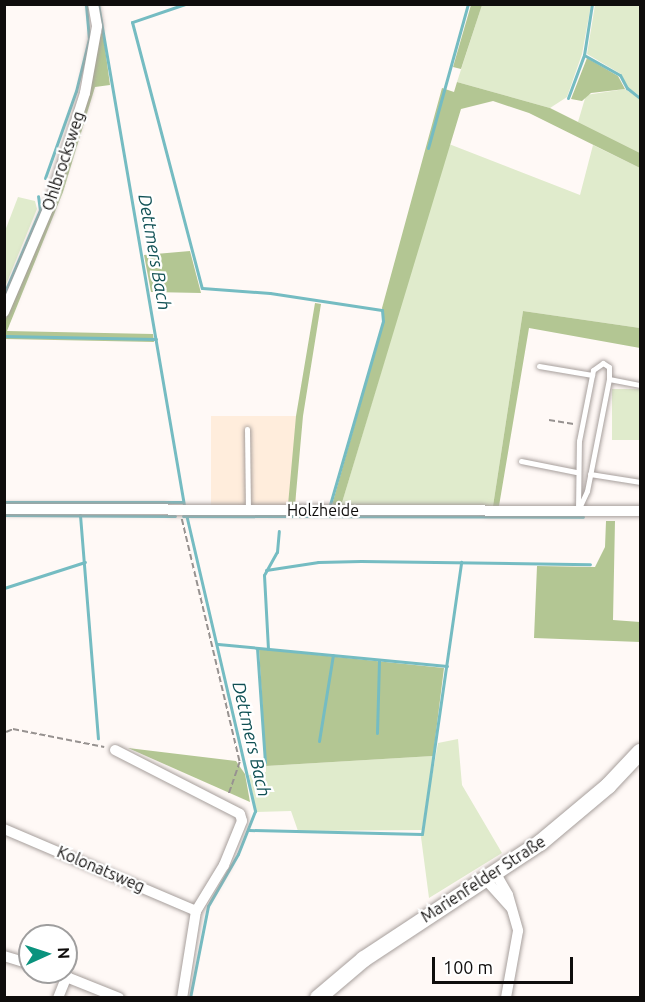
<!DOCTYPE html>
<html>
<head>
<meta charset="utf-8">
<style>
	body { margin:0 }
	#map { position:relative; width:645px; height:1002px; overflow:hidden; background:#fff9f6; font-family:Ubuntu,sans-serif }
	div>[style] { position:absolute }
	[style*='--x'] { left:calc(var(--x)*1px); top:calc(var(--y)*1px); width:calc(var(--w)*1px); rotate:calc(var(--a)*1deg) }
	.commercial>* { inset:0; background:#ffeddc; transform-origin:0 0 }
	.green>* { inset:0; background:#e0ebcc; transform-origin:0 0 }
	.forest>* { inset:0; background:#b3c693 }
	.stream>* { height:3px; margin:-1.5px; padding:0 1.5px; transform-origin:1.5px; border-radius:1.5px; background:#75bcc2 }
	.path>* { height:1.5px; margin-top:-0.75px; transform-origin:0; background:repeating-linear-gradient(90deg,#979290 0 6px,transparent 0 9px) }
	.roads { filter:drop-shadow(0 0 2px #a79f9c) drop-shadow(0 0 2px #a79f9c) }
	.service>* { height:5px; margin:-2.5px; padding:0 2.5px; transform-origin:2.5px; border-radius:2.5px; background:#fff }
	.minor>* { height:10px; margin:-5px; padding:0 5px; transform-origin:5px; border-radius:5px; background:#fff }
	.primary>* { height:16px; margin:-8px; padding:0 8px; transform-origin:8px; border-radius:8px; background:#fff }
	span { translate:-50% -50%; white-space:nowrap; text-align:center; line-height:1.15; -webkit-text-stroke:4.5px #fff; paint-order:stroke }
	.street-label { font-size:16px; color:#0f0d0c }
	.water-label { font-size:18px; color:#105054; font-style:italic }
	.frame { position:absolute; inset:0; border:6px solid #0f0d0c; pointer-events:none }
	.north { position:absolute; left:18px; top:924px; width:60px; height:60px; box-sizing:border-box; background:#fff; border:2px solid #9f9e9e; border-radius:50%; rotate:87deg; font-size:16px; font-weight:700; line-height:24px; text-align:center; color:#0f0d0c }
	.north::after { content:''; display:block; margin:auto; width:21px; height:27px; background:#0a937e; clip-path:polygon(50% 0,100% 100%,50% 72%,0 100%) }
	.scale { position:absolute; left:432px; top:957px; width:141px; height:27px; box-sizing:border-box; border:3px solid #0f0d0c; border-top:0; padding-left:8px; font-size:18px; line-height:21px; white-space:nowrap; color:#0f0d0c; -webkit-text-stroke:4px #fff; paint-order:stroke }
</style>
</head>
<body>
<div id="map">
	<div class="commercial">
		<div style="left:211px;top:416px;width:85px;height:89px"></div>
	</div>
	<div class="green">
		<div style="clip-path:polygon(482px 5px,591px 5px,582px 54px,567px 97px,550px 108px,457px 82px)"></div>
		<div style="clip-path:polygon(595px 5px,640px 5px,640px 96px,628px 88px,621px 74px,587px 54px)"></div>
		<div style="clip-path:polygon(625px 89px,640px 99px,640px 153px,578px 122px,586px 95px)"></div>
		<div style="clip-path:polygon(449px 144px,580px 195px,593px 145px,640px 168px,640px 328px,523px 311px,493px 506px,341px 506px)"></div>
		<div style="clip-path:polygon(18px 197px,35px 201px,37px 209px,5px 287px,5px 231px)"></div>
		<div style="left:612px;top:389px;width:28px;height:51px"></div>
		<div style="clip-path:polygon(458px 739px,462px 785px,502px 853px,429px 898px,421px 837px,438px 743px)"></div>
		<div style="clip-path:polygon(433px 756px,422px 830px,298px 831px,291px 811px,256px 812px,249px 775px,266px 772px,266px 766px)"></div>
	</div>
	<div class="forest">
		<div style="clip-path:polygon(471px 5px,482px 5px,461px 69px,453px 67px)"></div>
		<div style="clip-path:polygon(103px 33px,110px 85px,95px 87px,63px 192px,7px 331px,153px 334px,154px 342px,5px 339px,5px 321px,50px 210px,99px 34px)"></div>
		<div style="clip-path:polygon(587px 58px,618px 76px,625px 89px,591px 93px,582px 101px,571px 99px)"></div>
		<div style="clip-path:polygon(457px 82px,550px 108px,640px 153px,640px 168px,529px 113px,493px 101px,461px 109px,341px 506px,332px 505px,384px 321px,382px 308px,442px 88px,454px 92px)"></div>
		<div style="clip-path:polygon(190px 251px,201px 293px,151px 292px,144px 255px)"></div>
		<div style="clip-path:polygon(315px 303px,321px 304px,303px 416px,295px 505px,288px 505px,296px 416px)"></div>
		<div style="clip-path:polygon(523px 311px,640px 328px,640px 348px,529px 328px,499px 506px,493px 506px)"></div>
		<div style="clip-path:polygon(606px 521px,615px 521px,613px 620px,640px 622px,640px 642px,534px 638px,537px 566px,595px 567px,605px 547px)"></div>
		<div style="clip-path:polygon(259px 649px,444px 668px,433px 756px,266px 766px)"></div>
		<div style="clip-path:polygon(128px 748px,236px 761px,245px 774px,250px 802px)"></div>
	</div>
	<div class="stream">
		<div style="--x:98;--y:4;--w:508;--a:80.26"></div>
		<div style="--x:185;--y:4;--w:56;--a:161.2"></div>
		<div style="--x:132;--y:22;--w:275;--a:75.3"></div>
		<div style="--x:202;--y:288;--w:68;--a:4.2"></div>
		<div style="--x:270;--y:293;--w:113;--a:8.6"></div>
		<div style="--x:382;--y:310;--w:11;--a:85"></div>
		<div style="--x:383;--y:321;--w:191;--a:106.1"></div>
		<div style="--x:584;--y:55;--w:41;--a:29.1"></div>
		<div style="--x:620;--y:75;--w:15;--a:62"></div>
		<div style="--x:627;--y:88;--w:16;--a:38"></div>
		<div style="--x:568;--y:98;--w:46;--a:-69.6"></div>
		<div style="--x:584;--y:55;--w:52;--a:-81.1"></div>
		<div style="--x:428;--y:148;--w:149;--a:-74.5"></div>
		<div style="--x:45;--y:178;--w:92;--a:-70.4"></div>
		<div style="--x:76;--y:91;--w:54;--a:-76"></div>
		<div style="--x:89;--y:39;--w:35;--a:-95"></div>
		<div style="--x:4;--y:294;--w:91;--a:-66.8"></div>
		<div style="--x:40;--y:210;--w:14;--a:-98"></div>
		<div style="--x:4;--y:336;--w:152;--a:1.1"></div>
		<div style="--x:4;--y:502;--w:179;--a:0"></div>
		<div style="--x:186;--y:514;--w:305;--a:76.9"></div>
		<div style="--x:255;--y:811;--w:46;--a:111.6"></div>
		<div style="--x:238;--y:854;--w:60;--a:120"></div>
		<div style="--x:208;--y:906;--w:94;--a:101.1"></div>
		<div style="--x:4;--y:515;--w:171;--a:0.3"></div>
		<div style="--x:80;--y:515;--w:224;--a:85.4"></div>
		<div style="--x:183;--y:516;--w:400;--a:0.1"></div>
		<div style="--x:266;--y:570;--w:53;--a:-8.7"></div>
		<div style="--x:318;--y:562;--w:43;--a:-1.3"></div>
		<div style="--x:361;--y:561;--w:229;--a:0.8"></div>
		<div style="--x:4;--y:588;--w:85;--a:-17.8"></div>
		<div style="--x:218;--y:644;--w:230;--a:5.5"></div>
		<div style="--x:257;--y:648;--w:115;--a:86"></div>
		<div style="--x:268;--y:649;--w:74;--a:-93.1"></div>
		<div style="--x:264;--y:575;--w:26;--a:-61"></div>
		<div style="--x:277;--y:552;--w:21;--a:-85"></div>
		<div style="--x:377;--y:733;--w:73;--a:-88.4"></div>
		<div style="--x:319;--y:741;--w:87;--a:-80.8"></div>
		<div style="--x:249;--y:830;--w:173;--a:1.3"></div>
		<div style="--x:422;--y:834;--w:275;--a:-81.8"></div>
	</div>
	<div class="path">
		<div style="--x:549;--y:420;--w:25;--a:9"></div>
		<div style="--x:182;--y:519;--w:250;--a:76.6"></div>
		<div style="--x:240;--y:762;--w:36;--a:109"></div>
		<div style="--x:4;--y:730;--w:10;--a:90"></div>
		<div style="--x:6;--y:732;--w:8;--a:-23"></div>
		<div style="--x:13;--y:729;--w:93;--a:11.2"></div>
	</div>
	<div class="roads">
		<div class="service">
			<div style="--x:603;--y:363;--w:7;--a:34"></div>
			<div style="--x:609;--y:367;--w:12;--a:90"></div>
			<div style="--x:609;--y:379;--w:114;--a:101.1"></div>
			<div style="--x:587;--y:491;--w:21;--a:115"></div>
			<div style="--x:578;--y:510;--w:69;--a:-89.2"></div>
			<div style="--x:579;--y:441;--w:72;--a:-78.8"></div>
			<div style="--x:593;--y:370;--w:12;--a:-35"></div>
			<div style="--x:539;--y:366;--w:54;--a:9.6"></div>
			<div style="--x:609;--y:379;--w:32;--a:11"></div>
			<div style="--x:247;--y:429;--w:80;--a:89.3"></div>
			<div style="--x:521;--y:461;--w:56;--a:11.3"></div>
			<div style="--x:590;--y:474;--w:51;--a:9.1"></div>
		</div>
		<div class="minor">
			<div style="--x:4;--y:312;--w:112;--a:-66.9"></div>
			<div style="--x:48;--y:209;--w:122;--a:-72.3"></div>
			<div style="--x:85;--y:93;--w:68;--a:-79.8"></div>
			<div style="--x:97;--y:26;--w:22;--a:-100"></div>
			<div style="--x:4;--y:509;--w:636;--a:0.18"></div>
			<div style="--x:115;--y:750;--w:140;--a:27.1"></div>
			<div style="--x:240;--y:814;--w:7;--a:74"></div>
			<div style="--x:242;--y:821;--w:48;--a:112.2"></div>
			<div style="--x:224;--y:865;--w:54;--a:121.3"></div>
			<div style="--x:196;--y:911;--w:88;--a:99.1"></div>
			<div style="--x:4;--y:829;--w:209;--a:23.1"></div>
			<div style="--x:496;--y:874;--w:24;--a:60"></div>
			<div style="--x:508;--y:895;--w:37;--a:74"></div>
			<div style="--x:518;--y:931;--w:68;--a:100.2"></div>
			<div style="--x:486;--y:880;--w:38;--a:48"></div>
			<div style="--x:4;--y:956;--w:27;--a:17"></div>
			<div style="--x:54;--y:972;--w:70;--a:21.8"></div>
			<div style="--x:58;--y:998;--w:24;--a:-68"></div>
		</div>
		<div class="primary">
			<div style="--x:318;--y:998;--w:60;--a:-40.3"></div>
			<div style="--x:364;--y:959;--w:211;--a:-33.4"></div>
			<div style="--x:540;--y:843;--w:89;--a:-40"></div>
			<div style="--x:608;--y:786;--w:47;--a:-46.7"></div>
		</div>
	</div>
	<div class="street-label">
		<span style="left:63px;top:161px;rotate:-72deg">Ohlbrocksweg</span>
		<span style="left:323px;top:510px">Holzheide</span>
		<span style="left:101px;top:869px;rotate:23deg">Kolonatsweg</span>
		<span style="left:483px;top:879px;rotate:-33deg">Marienfelder Straße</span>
	</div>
	<div class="water-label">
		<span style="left:155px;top:252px;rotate:80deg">Dettmers Bach</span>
		<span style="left:252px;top:739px;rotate:77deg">Dettmers Bach</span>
	</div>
	<div class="frame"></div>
	<div class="north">N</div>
	<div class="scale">100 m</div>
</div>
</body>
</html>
